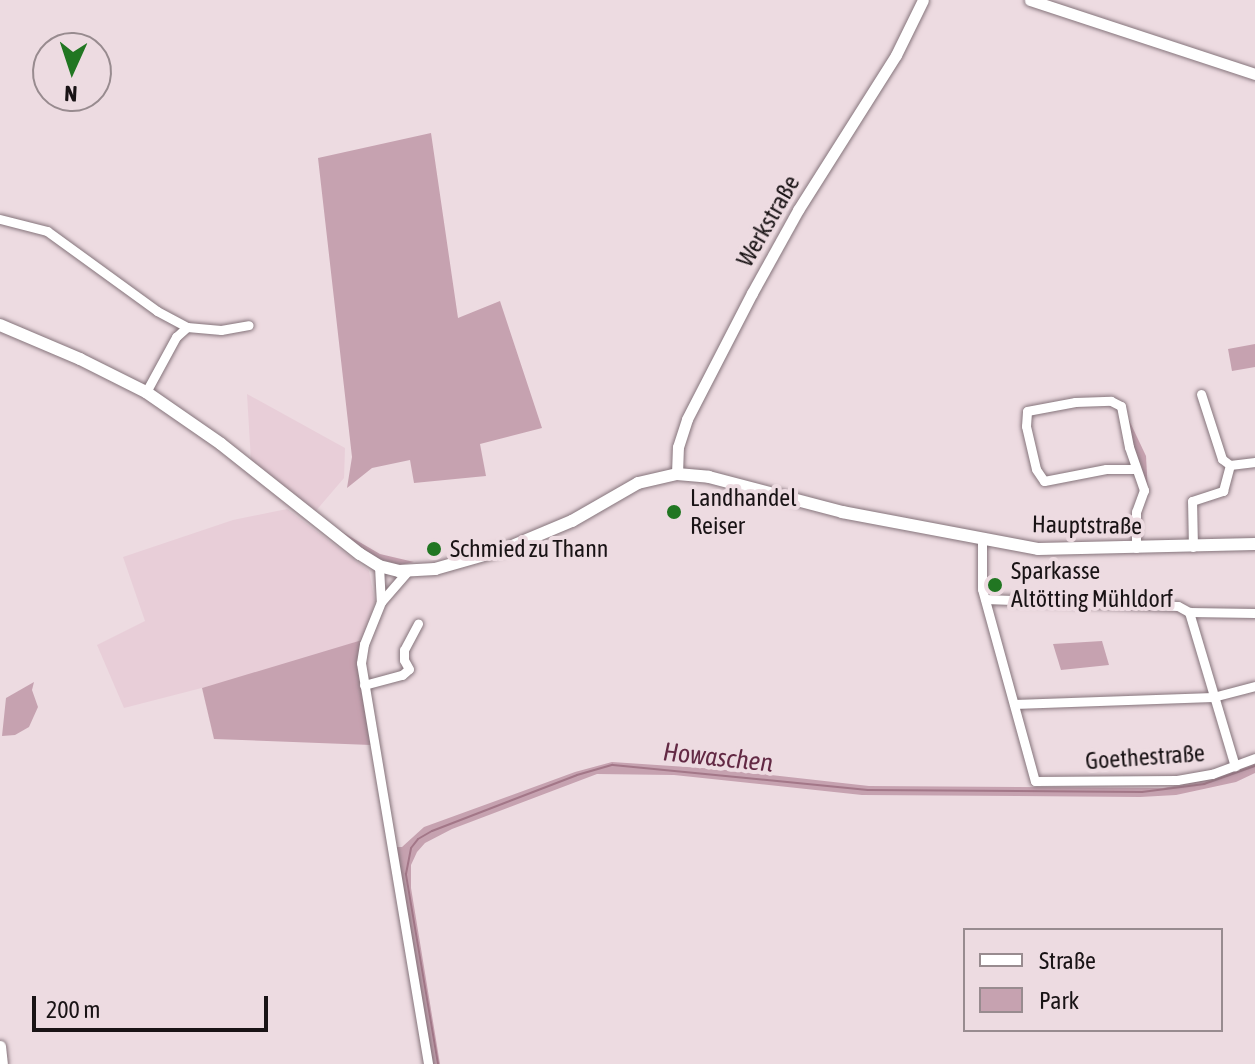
<!DOCTYPE html>
<html>
<head>
<meta charset="utf-8">
<style>
	body { margin:0 }
	#map { position:relative; width:1255px; height:1064px; overflow:hidden; background:#eddbe1; font-family:"Asap Condensed",sans-serif }
	div>[style] { position:absolute }
	[style*='--x'] { left:calc(var(--x)*1px); top:calc(var(--y)*1px); width:calc(var(--w)*1px); rotate:calc(var(--a)*1deg) }
	.built>* { inset:0; background:#e8ced8 }
	.green>* { inset:0; background:#c6a2b0 }
	.stream>* { height:2px; margin:-1px; padding:0 1px; transform-origin:1px; border-radius:1px; background:#a37788 }
	.roads { filter:drop-shadow(0 0 2px #85747b) drop-shadow(0 0 2px #85747b) }
	.minor>* { height:9px; margin:-4.5px; padding:0 4.5px; transform-origin:4.5px; border-radius:4.5px; background:#fff }
	.tertiary>* { height:11px; margin:-5.5px; padding:0 5.5px; transform-origin:5.5px; border-radius:5.5px; background:#fff }
	.secondary>* { height:12px; margin:-6px; padding:0 6px; transform-origin:6px; border-radius:6px; background:#fff }
	.dots>* { width:22px; height:22px; translate:-50% -50%; box-sizing:border-box; border:4px solid #eddbe1; border-radius:50% }
	span { translate:-50% -50%; white-space:nowrap; text-align:center; line-height:1.15; -webkit-text-stroke:8px #eddbe1; paint-order:stroke }
	.street-label { font-size:24px; color:#191315 }
	.poi-label { font-size:24px; color:#191315 }
	.left { translate:0 -50%; text-align:left }
	.water-label { font-size:26px; color:#632944; font-style:italic }
	.legend { position:absolute; left:963px; top:928px; width:260px; height:104px; box-sizing:border-box; background:#eddbe1; border:2px solid #988b8f; margin:0; padding:10px 14px; list-style:none; font-size:24px; color:#191315 }
	.legend li { display:flex; align-items:center; gap:16px; height:40px }
	.legend b { width:40px; border:2px solid #988b8f }
	.north { position:absolute; left:32px; top:32px; width:80px; height:80px; box-sizing:border-box; background:#eddbe1; border:2px solid #988b8f; border-radius:50%; rotate:183deg; font-size:22px; font-weight:700; line-height:32px; text-align:center; color:#191315 }
	.north::after { content:''; display:block; margin:auto; width:28px; height:36px; background:#217622; clip-path:polygon(50% 0,100% 100%,50% 72%,0 100%) }
	.scale { position:absolute; left:32px; top:996px; width:236px; height:36px; box-sizing:border-box; border:4px solid #191315; border-top:0; padding-left:10px; font-size:24px; line-height:28px; white-space:nowrap; color:#191315; -webkit-text-stroke:6px #eddbe1; paint-order:stroke }
</style>
</head>
<body>
<div id="map">
	<div class="built">
		<div style="clip-path:polygon(247px 394px,345px 448px,344px 478px,314px 513px,251px 461px)"></div>
		<div style="clip-path:polygon(287px 509px,369px 571px,375px 602px,362px 640px,264px 672px,124px 708px,97px 645px,145px 621px,123px 557px,233px 520px)"></div>
	</div>
	<div class="green">
		<div style="clip-path:polygon(431px 133px,458px 318px,500px 301px,542px 428px,480px 444px,486px 476px,414px 483px,410px 460px,372px 468px,347px 488px,352px 457px,318px 158px)"></div>
		<div style="clip-path:polygon(1255px 344px,1255px 367px,1232px 371px,1228px 349px)"></div>
		<div style="clip-path:polygon(1128px 418px,1146px 456px,1148px 493px,1139px 471px)"></div>
		<div style="clip-path:polygon(332px 526px,380px 554px,414px 562px,400px 565px,375px 558px)"></div>
		<div style="clip-path:polygon(362px 640px,371px 745px,214px 739px,202px 688px)"></div>
		<div style="clip-path:polygon(1102px 641px,1109px 665px,1061px 670px,1053px 644px)"></div>
		<div style="clip-path:polygon(34px 682px,32px 690px,38px 707px,29px 727px,15px 735px,2px 736px,6px 698px)"></div>
		<div style="clip-path:polygon(612px 762px,717px 769px,869px 786px,1163px 788px,1206px 780px,1255px 763px,1255px 773px,1236px 782px,1176px 795px,1140px 797px,862px 795px,674px 775px,597px 774px,452px 829px,425px 843px,417px 852px,411px 865px,411px 888px,440px 1064px,432px 1064px,396px 847px,402px 847px,424px 827px,575px 772px)"></div>
	</div>
	<div class="stream">
		<div style="--x:438;--y:1064;--w:193;--a:-99.6"></div>
		<div style="--x:406;--y:874;--w:26;--a:-79"></div>
		<div style="--x:411;--y:848;--w:11;--a:-52"></div>
		<div style="--x:418;--y:839;--w:16;--a:-30"></div>
		<div style="--x:432;--y:831;--w:155;--a:-21.1"></div>
		<div style="--x:577;--y:775;--w:37;--a:-16"></div>
		<div style="--x:613;--y:765;--w:256;--a:5.6"></div>
		<div style="--x:868;--y:790;--w:274;--a:0.4"></div>
		<div style="--x:1142;--y:792;--w:63;--a:-7.4"></div>
		<div style="--x:1204;--y:784;--w:54;--a:-19.4"></div>
	</div>
	<div class="roads">
		<div class="minor">
			<div style="--x:0;--y:219;--w:49;--a:14.3"></div>
			<div style="--x:47;--y:231;--w:136;--a:36"></div>
			<div style="--x:157;--y:311;--w:34;--a:28"></div>
			<div style="--x:187;--y:327;--w:34;--a:5"></div>
			<div style="--x:221;--y:330;--w:28;--a:-10"></div>
			<div style="--x:146;--y:392;--w:63;--a:-61.4"></div>
			<div style="--x:176;--y:337;--w:15;--a:-42"></div>
			<div style="--x:1201;--y:394;--w:68;--a:72.1"></div>
			<div style="--x:1222;--y:459;--w:10;--a:37"></div>
			<div style="--x:1230;--y:465;--w:25;--a:-7"></div>
			<div style="--x:1135;--y:469;--w:29;--a:180"></div>
			<div style="--x:1106;--y:469;--w:63;--a:169"></div>
			<div style="--x:1044;--y:481;--w:14;--a:-124"></div>
			<div style="--x:1036;--y:469;--w:44;--a:-103.1"></div>
			<div style="--x:1026;--y:426;--w:15;--a:-86"></div>
			<div style="--x:1027;--y:411;--w:49;--a:-10.6"></div>
			<div style="--x:1075;--y:402;--w:36;--a:-2"></div>
			<div style="--x:1111;--y:401;--w:11;--a:27"></div>
			<div style="--x:1121;--y:406;--w:42;--a:79"></div>
			<div style="--x:1129;--y:447;--w:46;--a:70.8"></div>
			<div style="--x:1144;--y:490;--w:23;--a:110"></div>
			<div style="--x:1136;--y:512;--w:36;--a:90"></div>
			<div style="--x:982;--y:539;--w:50;--a:90"></div>
			<div style="--x:982;--y:589;--w:199;--a:74.6"></div>
			<div style="--x:1035;--y:781;--w:142;--a:-0.4"></div>
			<div style="--x:1177;--y:780;--w:36;--a:-10"></div>
			<div style="--x:1212;--y:774;--w:46;--a:-20.4"></div>
			<div style="--x:1193;--y:547;--w:46;--a:-91.2"></div>
			<div style="--x:1192;--y:501;--w:33;--a:-18"></div>
			<div style="--x:1223;--y:491;--w:27;--a:-75"></div>
			<div style="--x:379;--y:566;--w:36;--a:87"></div>
			<div style="--x:407;--y:572;--w:40;--a:131"></div>
			<div style="--x:381;--y:602;--w:45;--a:112"></div>
			<div style="--x:364;--y:644;--w:19;--a:99"></div>
			<div style="--x:361;--y:663;--w:407;--a:80.5"></div>
			<div style="--x:985;--y:599;--w:193;--a:2.1"></div>
			<div style="--x:1178;--y:606;--w:13;--a:29"></div>
			<div style="--x:1189;--y:612;--w:66;--a:0.9"></div>
			<div style="--x:1189;--y:612;--w:161;--a:73.4"></div>
			<div style="--x:364;--y:685;--w:39;--a:-15"></div>
			<div style="--x:402;--y:675;--w:9;--a:-41"></div>
			<div style="--x:409;--y:669;--w:10;--a:-119"></div>
			<div style="--x:404;--y:660;--w:10;--a:-90"></div>
			<div style="--x:404;--y:650;--w:30;--a:-62"></div>
			<div style="--x:1014;--y:704;--w:199;--a:-2"></div>
			<div style="--x:1213;--y:697;--w:43;--a:-14.7"></div>
		</div>
		<div class="tertiary">
			<div style="--x:1030;--y:0;--w:237;--a:18.2"></div>
			<div style="--x:677;--y:474;--w:27;--a:-88"></div>
			<div style="--x:678;--y:447;--w:29;--a:-72"></div>
			<div style="--x:687;--y:419;--w:142;--a:-62.7"></div>
			<div style="--x:752;--y:293;--w:95;--a:-61"></div>
			<div style="--x:798;--y:210;--w:183;--a:-57.7"></div>
			<div style="--x:896;--y:55;--w:61;--a:-63.9"></div>
			<div style="--x:0;--y:1046;--w:18;--a:84"></div>
		</div>
		<div class="secondary">
			<div style="--x:0;--y:325;--w:87;--a:23"></div>
			<div style="--x:80;--y:359;--w:74;--a:26.6"></div>
			<div style="--x:146;--y:392;--w:91;--a:34.7"></div>
			<div style="--x:221;--y:444;--w:177;--a:38.4"></div>
			<div style="--x:360;--y:554;--w:22;--a:32"></div>
			<div style="--x:379;--y:566;--w:21;--a:14"></div>
			<div style="--x:399;--y:571;--w:36;--a:-3"></div>
			<div style="--x:435;--y:569;--w:73;--a:-15.9"></div>
			<div style="--x:505;--y:549;--w:73;--a:-22.7"></div>
			<div style="--x:572;--y:521;--w:76;--a:-29.9"></div>
			<div style="--x:638;--y:483;--w:40;--a:-13"></div>
			<div style="--x:677;--y:474;--w:32;--a:5"></div>
			<div style="--x:709;--y:477;--w:138;--a:14.7"></div>
			<div style="--x:842;--y:512;--w:199;--a:10.7"></div>
			<div style="--x:1038;--y:549;--w:217;--a:-1.3"></div>
		</div>
	</div>
	<div class="dots">
		<div style="left:674px;top:512px;background:#217622"></div>
		<div style="left:434px;top:549px;background:#217622"></div>
		<div style="left:995px;top:585px;background:#217622"></div>
	</div>
	<div class="street-label">
		<span style="left:768px;top:221px;rotate:-60deg">Werkstraße</span>
		<span style="left:1087px;top:525px;rotate:1deg">Hauptstraße</span>
		<span style="left:1145px;top:757px;rotate:-4deg">Goethestraße</span>
	</div>
	<div class="poi-label">
		<span class="left" style="left:690px;top:512px">Landhandel<br>Reiser</span>
		<span class="left" style="left:450px;top:549px">Schmied zu Thann</span>
		<span class="left" style="left:1011px;top:585px">Sparkasse<br>Altötting Mühldorf</span>
	</div>
	<div class="water-label">
		<span style="left:718px;top:758px;rotate:6deg">Howaschen</span>
	</div>
	<ul class="legend">
	<li><b style="height:10px;background:#fff"></b>Straße</li>
	<li><b style="height:22px;background:#c6a2b0"></b>Park</li>
	</ul>
	<div class="north">N</div>
	<div class="scale">200 m</div>
</div>
</body>
</html>
